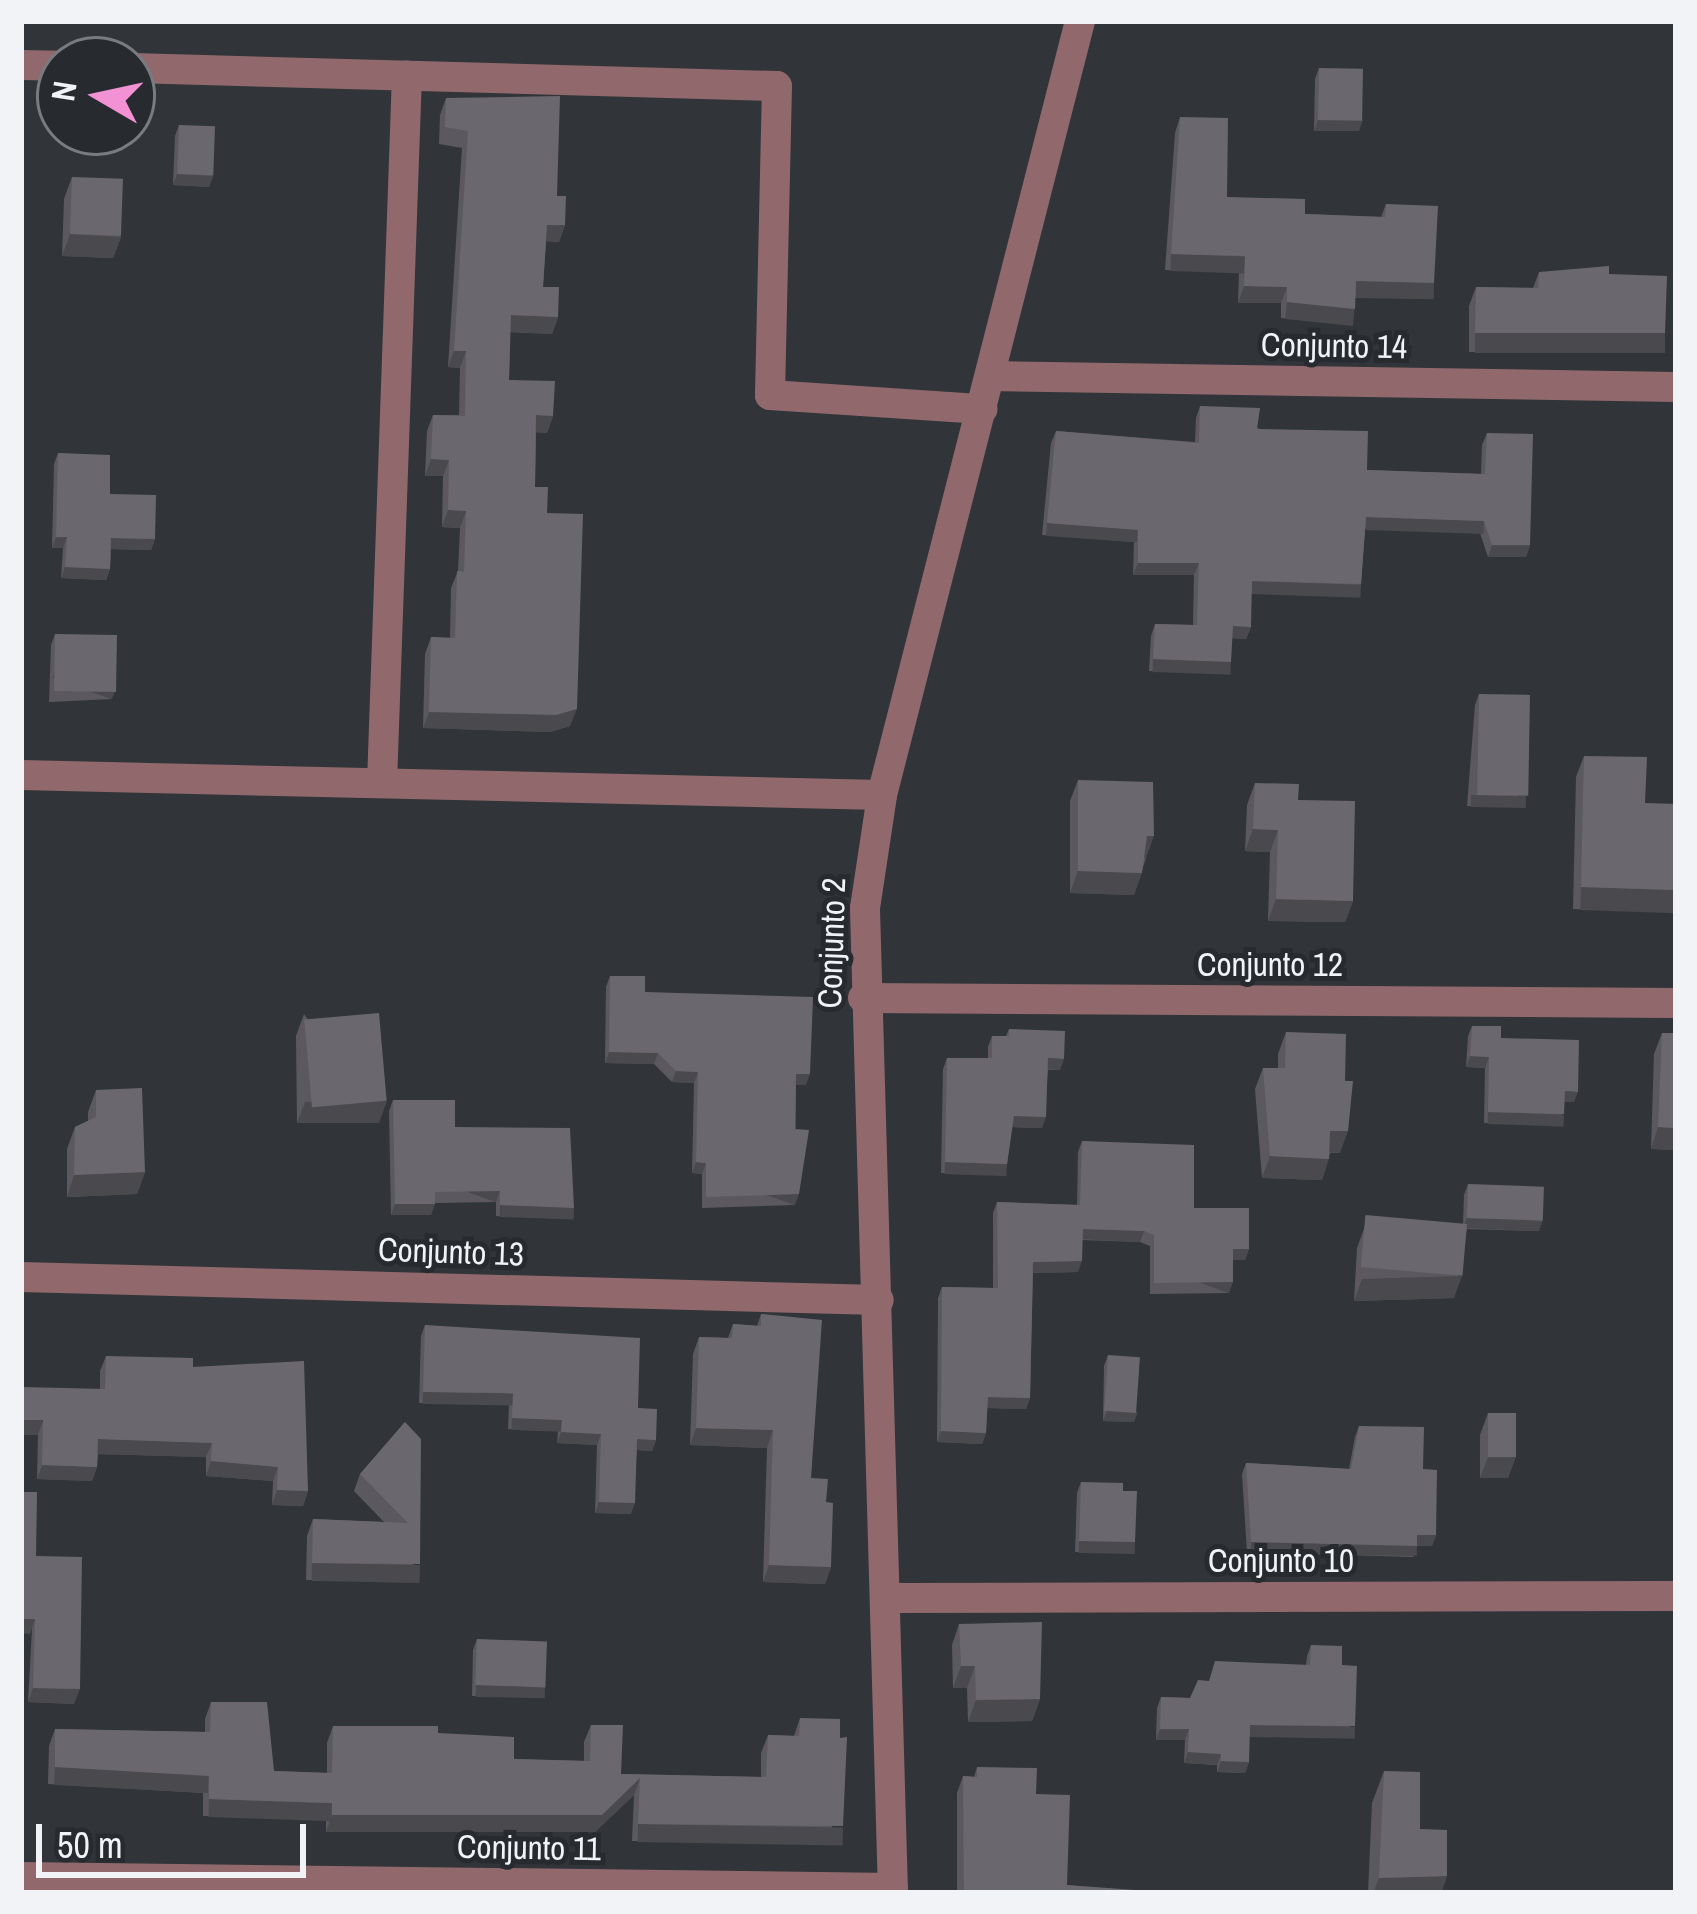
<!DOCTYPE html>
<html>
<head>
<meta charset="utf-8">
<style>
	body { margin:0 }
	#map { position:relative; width:1697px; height:1914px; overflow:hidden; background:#313539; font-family:"Archivo Narrow",sans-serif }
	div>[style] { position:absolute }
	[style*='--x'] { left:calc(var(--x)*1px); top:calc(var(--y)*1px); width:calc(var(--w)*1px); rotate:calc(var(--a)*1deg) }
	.minor>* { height:30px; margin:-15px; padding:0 15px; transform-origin:15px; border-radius:15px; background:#91696d }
	.wall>* { inset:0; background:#5b595f }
	.shaded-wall>* { inset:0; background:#4a494d; transform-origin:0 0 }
	.building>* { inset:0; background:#6a686e; transform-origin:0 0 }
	span { translate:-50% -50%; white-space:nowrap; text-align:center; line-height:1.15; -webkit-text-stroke:10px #272b2f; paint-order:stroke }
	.street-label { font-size:33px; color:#f1f3f6 }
	.frame { position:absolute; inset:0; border:24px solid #f1f3f6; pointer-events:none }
	.north { position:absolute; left:36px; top:36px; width:120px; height:120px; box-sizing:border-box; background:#272b2f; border:3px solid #787b7f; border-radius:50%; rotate:279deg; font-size:33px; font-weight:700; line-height:48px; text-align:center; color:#f1f3f6 }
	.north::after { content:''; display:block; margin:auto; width:42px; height:54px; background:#f391d5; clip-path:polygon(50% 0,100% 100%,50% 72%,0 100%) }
	.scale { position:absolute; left:36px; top:1824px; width:270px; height:54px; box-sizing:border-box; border:6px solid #f1f3f6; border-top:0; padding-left:15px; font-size:36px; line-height:42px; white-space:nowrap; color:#f1f3f6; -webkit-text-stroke:9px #272b2f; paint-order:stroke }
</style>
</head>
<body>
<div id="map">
	<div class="minor">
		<div style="--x:21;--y:65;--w:39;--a:1"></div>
		<div style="--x:132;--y:68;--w:645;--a:1.6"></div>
		<div style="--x:777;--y:86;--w:309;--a:91.3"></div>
		<div style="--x:770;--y:395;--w:213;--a:3.8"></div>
		<div style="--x:991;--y:376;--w:685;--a:0.92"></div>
		<div style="--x:21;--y:775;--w:861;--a:1.33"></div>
		<div style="--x:382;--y:783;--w:708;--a:-87.98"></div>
		<div style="--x:863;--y:998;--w:813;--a:0.35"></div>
		<div style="--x:21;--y:1277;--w:858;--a:1.54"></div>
		<div style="--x:886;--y:1598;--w:790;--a:-0.15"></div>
		<div style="--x:21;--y:1877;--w:872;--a:0.72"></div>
		<div style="--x:893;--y:1893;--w:985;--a:-91.63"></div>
		<div style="--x:865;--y:908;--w:114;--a:-81.4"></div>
		<div style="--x:882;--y:795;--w:799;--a:-75.65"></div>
	</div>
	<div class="wall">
		<div style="clip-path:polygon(1319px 68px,1359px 131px,1314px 131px,1315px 79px)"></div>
		<div style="clip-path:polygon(446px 98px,557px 196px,565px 225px,559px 242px,546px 241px,543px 287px,558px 317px,552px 334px,510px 332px,509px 380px,553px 416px,547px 433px,536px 432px,535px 487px,547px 513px,570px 726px,550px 732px,423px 728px,425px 654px,431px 637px,450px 638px,451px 588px,458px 571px,460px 528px,442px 527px,443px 476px,425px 476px,427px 431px,433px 415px,459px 415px,460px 368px,448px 367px,462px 148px,439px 144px,440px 115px)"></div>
		<div style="clip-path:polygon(1180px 117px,1227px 197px,1305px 214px,1381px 217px,1386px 204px,1429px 299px,1355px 297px,1349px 325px,1281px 318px,1281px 303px,1238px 303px,1239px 272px,1165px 270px,1175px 133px)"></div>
		<div style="clip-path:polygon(179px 125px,213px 176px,209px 187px,173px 185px,175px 136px)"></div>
		<div style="clip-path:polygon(72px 177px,121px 237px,113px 258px,62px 256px,64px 199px)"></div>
		<div style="clip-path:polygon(1539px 272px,1609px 274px,1665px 333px,1658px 352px,1469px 352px,1469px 306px,1476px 287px,1533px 288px)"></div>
		<div style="clip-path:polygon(1200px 406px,1367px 470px,1481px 474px,1482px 445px,1487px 433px,1530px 545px,1526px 557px,1488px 557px,1480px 533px,1365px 529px,1361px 584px,1357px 596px,1251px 593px,1251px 627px,1246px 639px,1232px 638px,1227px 674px,1149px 671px,1151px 636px,1155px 624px,1193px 625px,1194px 575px,1133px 575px,1134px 542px,1042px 535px,1051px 443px,1056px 431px,1195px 442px,1196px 418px)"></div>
		<div style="clip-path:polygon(58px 453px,110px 494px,155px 539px,151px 550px,111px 549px,110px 569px,106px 580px,61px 578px,63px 548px,52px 548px,54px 464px)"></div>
		<div style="clip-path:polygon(55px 634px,112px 699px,49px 702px,51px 645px)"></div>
		<div style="clip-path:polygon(1479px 694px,1522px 807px,1467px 806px,1475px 705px)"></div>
		<div style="clip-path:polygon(1584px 756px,1645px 803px,1676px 837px,1676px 912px,1573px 909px,1576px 777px)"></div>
		<div style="clip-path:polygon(1078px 780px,1146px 858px,1134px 895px,1070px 893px,1070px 801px)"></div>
		<div style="clip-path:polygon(1255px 783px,1298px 800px,1353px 901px,1345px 922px,1268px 921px,1270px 852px,1245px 851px,1247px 805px)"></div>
		<div style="clip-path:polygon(610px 976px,645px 992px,806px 1085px,796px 1085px,795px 1205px,702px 1208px,702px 1174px,692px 1173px,694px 1083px,672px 1082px,654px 1064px,605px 1063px,606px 987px)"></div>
		<div style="clip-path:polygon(304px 1014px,379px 1123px,297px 1123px,296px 1036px)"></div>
		<div style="clip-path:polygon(1472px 1026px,1501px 1038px,1574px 1102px,1564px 1102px,1560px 1125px,1484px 1123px,1485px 1068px,1466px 1067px,1468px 1036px)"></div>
		<div style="clip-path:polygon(1009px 1029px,1060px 1070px,1048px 1070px,1042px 1128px,1012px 1127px,1007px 1164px,1003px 1175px,941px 1173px,943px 1069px,947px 1058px,988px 1058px,988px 1047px,992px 1036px,1006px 1036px)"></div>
		<div style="clip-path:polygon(1286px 1032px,1340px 1153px,1330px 1153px,1322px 1180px,1262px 1178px,1255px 1089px,1263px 1068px,1278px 1068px,1278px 1054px)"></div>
		<div style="clip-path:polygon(1662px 1033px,1676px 1033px,1676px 1150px,1651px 1149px,1654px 1054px)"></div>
		<div style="clip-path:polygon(96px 1090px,145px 1172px,137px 1194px,67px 1197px,67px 1149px,75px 1127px,88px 1121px,88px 1112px)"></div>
		<div style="clip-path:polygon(393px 1100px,455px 1127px,574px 1208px,570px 1219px,496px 1216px,496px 1202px,435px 1203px,431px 1215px,391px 1215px,389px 1111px)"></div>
		<div style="clip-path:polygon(1082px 1141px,1194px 1208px,1249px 1249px,1245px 1260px,1233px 1260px,1229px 1293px,1150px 1294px,1150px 1246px,1140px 1242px,1082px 1240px,1078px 1272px,1033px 1273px,1030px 1398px,1026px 1409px,987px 1408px,986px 1433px,982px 1444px,937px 1442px,938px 1298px,942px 1287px,993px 1288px,993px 1213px,997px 1202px,1077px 1205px,1078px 1152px)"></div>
		<div style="clip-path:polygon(1468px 1184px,1539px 1231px,1467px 1229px,1454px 1298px,1354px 1301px,1357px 1248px,1365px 1226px,1463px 1224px,1464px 1195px)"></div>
		<div style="clip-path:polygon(761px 1314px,811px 1478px,826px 1502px,831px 1567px,825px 1584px,763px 1582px,767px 1448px,690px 1445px,693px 1354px,699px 1337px,728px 1338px,733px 1324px,757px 1326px)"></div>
		<div style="clip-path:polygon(425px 1325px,638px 1408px,656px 1440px,652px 1451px,637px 1450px,631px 1514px,595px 1513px,597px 1445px,557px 1443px,558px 1431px,508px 1429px,509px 1404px,419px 1403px,421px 1336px)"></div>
		<div style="clip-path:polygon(1108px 1355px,1134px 1422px,1103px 1421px,1104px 1366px)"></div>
		<div style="clip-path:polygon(106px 1356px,193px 1367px,308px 1491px,303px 1506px,272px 1505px,273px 1481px,206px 1476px,206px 1457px,98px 1454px,97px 1467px,92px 1481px,37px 1479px,38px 1435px,21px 1435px,100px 1389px,100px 1371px)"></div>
		<div style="clip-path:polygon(1488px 1413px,1516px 1456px,1508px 1478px,1480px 1478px,1480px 1435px)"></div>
		<div style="clip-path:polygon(405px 1422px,414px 1581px,306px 1580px,307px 1536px,313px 1519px,384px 1522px,354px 1491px,360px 1474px)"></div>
		<div style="clip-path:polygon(1359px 1426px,1423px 1469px,1436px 1535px,1432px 1546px,1417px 1546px,1413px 1557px,1247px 1552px,1242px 1474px,1246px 1463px,1349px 1469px,1355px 1437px)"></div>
		<div style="clip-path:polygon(1081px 1482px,1123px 1491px,1131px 1553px,1075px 1552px,1077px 1493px)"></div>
		<div style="clip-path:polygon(36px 1556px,74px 1704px,28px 1702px)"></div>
		<div style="clip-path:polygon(959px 1624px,1040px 1699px,1032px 1721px,968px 1722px,967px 1688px,953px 1688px,952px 1645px)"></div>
		<div style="clip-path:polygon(477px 1639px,545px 1686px,541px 1697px,472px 1696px,473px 1650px)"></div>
		<div style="clip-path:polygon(1311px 1645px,1342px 1665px,1351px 1737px,1249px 1736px,1249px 1762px,1245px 1773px,1217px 1772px,1217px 1765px,1184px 1763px,1185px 1740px,1156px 1740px,1157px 1708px,1161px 1697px,1190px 1698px,1208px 1681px,1306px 1665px,1307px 1656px)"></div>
		<div style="clip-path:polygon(211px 1702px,274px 1771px,327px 1773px,327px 1743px,333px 1726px,438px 1733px,514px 1759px,584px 1761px,584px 1742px,591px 1725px,621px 1774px,761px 1777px,761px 1753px,768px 1735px,794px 1736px,800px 1718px,837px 1843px,632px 1841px,634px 1795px,595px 1832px,326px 1832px,326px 1820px,203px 1816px,203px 1793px,48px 1784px,49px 1746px,55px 1729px,205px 1732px,205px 1719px)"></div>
		<div style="clip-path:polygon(977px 1767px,1036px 1794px,1067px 1885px,1137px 1893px,957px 1893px,957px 1793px,963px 1776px,974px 1777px)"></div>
		<div style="clip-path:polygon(1384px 1771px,1447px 1876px,1441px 1893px,1368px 1893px,1372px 1803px)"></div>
	</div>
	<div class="shaded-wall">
		<div style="clip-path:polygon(1318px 120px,1363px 120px,1359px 131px,1314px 131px)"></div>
		<div style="clip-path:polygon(177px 174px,213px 176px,209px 187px,173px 185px)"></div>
		<div style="clip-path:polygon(547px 225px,565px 225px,559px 242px,541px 241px)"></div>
		<div style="clip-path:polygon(70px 234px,121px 237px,113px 258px,62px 256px)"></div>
		<div style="left:1171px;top:254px;width:74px;height:17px;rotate:2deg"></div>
		<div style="left:1356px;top:281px;width:78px;height:17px;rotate:1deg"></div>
		<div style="clip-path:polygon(1244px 286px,1287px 287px,1281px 303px,1238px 303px)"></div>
		<div style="left:1287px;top:302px;width:68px;height:17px;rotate:6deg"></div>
		<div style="clip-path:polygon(511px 315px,558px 317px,552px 334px,505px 332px)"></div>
		<div style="left:1475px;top:333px;width:190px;height:20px"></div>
		<div style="clip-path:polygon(454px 351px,466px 351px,460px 368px,448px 367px)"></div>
		<div style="clip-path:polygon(536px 415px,553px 416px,547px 433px,530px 432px)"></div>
		<div style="clip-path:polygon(431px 459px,449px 460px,443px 476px,425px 476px)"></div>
		<div style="clip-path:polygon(448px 510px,466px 511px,460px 528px,442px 527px)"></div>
		<div style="left:1366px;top:517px;width:118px;height:13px;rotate:2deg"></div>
		<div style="left:1047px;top:523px;width:91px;height:13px;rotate:4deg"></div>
		<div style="clip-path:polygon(56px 537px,67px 537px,63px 548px,52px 548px)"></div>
		<div style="clip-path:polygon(111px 538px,155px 539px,151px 550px,107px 549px)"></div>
		<div style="clip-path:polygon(1492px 545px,1530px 545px,1526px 557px,1488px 557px)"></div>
		<div style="clip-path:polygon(1138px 563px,1199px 563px,1194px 575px,1133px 575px)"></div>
		<div style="clip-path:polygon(65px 567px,110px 569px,106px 580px,61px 578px)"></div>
		<div style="left:1252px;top:581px;width:109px;height:13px;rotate:2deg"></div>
		<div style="clip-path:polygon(1233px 626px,1251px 627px,1246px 639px,1229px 638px)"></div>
		<div style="left:1153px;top:659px;width:78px;height:13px;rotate:2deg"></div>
		<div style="left:116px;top:688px;width:12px;height:63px;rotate:110deg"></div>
		<div style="clip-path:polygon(577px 709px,570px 726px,550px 732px,423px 728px,429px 712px)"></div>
		<div style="left:1471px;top:795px;width:55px;height:12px;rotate:1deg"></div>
		<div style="clip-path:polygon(1253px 829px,1278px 830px,1270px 852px,1245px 851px)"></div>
		<div style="clip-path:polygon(1147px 836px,1154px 836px,1146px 858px,1139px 858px)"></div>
		<div style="clip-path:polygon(1078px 871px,1142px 873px,1134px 895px,1070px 893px)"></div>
		<div style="left:1581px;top:887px;width:95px;height:23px;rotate:2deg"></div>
		<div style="clip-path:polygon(1276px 899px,1353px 901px,1345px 922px,1268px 921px)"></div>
		<div style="clip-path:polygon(609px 1052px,658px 1053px,654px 1064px,605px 1063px)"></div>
		<div style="clip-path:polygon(1470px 1056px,1489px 1057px,1485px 1068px,1466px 1067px)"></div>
		<div style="clip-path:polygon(1048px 1058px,1064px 1059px,1060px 1070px,1044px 1069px)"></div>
		<div style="clip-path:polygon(676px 1071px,698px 1072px,694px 1083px,672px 1082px)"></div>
		<div style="clip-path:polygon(796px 1074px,810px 1074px,806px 1085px,792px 1085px)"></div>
		<div style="clip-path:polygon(1565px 1091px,1578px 1092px,1574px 1102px,1561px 1102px)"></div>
		<div style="clip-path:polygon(387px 1101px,379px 1123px,297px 1123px,305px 1102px)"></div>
		<div style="left:1488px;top:1112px;width:76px;height:12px;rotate:2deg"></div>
		<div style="clip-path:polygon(1014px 1116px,1046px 1117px,1042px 1128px,1010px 1127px)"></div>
		<div style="clip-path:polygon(1658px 1127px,1676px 1128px,1676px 1150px,1651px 1149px)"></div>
		<div style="clip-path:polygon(1330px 1131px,1348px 1131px,1340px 1153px,1322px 1152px)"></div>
		<div style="clip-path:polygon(1270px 1156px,1329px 1159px,1322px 1180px,1262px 1178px)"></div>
		<div style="clip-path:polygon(696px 1162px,706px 1163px,702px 1174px,692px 1173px)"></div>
		<div style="left:945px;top:1162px;width:62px;height:12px;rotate:2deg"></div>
		<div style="clip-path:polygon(145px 1172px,137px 1194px,67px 1197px,74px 1175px)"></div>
		<div style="left:500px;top:1191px;width:12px;height:65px;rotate:110deg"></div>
		<div style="left:799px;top:1194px;width:12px;height:93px;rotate:110deg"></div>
		<div style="clip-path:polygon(395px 1204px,435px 1204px,431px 1215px,391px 1215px)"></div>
		<div style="left:500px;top:1205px;width:74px;height:12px;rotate:2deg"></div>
		<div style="clip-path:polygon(1467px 1218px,1543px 1220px,1539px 1231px,1463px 1228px)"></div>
		<div style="clip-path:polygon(1083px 1229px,1144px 1231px,1140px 1242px,1079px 1239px)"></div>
		<div style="clip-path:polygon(1233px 1249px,1249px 1249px,1245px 1260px,1229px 1260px)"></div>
		<div style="clip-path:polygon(1082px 1261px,1078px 1272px,1029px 1273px,1033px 1262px)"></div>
		<div style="clip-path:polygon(1462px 1276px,1454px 1298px,1354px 1301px,1362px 1279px)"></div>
		<div style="left:1233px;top:1282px;width:12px;height:79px;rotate:110deg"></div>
		<div style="left:423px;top:1392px;width:90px;height:12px;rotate:1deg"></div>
		<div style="clip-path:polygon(988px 1397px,1030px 1398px,1026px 1409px,984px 1408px)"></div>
		<div style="clip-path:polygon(1107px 1411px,1138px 1412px,1134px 1422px,1103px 1421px)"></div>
		<div style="left:512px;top:1418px;width:50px;height:12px;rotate:2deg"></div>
		<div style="clip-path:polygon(21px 1420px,43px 1420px,38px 1435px,21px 1435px)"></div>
		<div style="clip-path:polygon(696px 1428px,773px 1430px,767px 1448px,690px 1445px)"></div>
		<div style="clip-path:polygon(941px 1431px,986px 1433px,982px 1444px,937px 1442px)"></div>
		<div style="clip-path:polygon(561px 1432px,601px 1434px,597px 1445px,557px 1443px)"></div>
		<div style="clip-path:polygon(98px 1439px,212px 1443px,206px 1457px,92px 1454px)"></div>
		<div style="clip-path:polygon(637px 1439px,656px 1440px,652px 1451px,633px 1450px)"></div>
		<div style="clip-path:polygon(1516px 1456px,1508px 1478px,1480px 1478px,1488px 1457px)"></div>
		<div style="clip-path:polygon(211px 1461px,278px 1467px,273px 1481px,206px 1476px)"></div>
		<div style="clip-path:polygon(42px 1465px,97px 1467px,92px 1481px,37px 1479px)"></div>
		<div style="clip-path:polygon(277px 1490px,308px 1491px,303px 1506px,272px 1505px)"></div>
		<div style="clip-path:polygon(599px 1502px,635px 1503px,631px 1514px,595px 1513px)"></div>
		<div style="clip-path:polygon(1417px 1535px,1436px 1535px,1432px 1546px,1413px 1546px)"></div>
		<div style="left:1079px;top:1541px;width:56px;height:12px;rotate:1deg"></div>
		<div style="left:1251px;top:1542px;width:166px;height:11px;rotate:1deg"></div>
		<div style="left:312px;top:1563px;width:108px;height:18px;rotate:1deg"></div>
		<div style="clip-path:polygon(769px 1565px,831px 1567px,825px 1584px,763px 1582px)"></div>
		<div style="clip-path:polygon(21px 1619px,35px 1619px,30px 1634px,21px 1633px)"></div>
		<div style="clip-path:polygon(961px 1666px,975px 1666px,967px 1688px,953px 1688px)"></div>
		<div style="left:476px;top:1685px;width:69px;height:12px;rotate:1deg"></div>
		<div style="clip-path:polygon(33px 1688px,80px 1689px,74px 1704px,28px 1702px)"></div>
		<div style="clip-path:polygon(1040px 1699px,1032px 1721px,968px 1722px,976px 1700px)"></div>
		<div style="left:1250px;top:1725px;width:105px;height:12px;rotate:1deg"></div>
		<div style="clip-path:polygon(1160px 1729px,1189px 1729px,1185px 1740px,1156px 1740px)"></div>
		<div style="clip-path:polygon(1188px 1752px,1221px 1754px,1217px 1765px,1184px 1763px)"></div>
		<div style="clip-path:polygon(1221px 1761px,1249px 1762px,1245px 1773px,1217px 1772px)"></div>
		<div style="left:55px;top:1767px;width:154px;height:18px;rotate:3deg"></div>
		<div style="clip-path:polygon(640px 1778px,634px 1795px,595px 1832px,326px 1832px,332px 1815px)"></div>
		<div style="left:209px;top:1799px;width:123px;height:18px;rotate:2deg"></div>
		<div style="left:638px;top:1824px;width:205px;height:18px;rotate:1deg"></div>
		<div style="clip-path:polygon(1447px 1876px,1441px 1893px,1373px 1893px,1379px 1878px)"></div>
	</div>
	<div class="building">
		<div style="left:1319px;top:68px;width:44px;height:52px;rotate:1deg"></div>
		<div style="clip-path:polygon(560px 96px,557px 196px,566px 196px,565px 225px,547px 225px,543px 287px,559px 287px,558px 317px,511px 315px,509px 380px,555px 381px,553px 416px,536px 415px,535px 487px,548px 487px,547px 513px,583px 514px,577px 709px,556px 715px,429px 712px,431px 637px,455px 638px,457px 571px,464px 572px,466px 511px,448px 510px,449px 460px,431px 459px,433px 415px,465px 416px,466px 351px,454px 351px,468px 131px,445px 127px,446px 98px)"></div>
		<div style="clip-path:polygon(1180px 117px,1228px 118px,1227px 197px,1305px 199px,1305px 214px,1385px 217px,1386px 204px,1438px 206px,1434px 283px,1356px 281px,1355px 309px,1287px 302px,1287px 287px,1244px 286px,1245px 256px,1171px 254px)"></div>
		<div style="left:179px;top:125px;width:36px;height:49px;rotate:2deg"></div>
		<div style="left:72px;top:177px;width:51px;height:57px;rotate:2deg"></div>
		<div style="clip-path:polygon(1609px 266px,1609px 274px,1667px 276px,1665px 333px,1475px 333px,1476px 287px,1538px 288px,1539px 272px)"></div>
		<div style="clip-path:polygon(1200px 406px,1260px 408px,1257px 429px,1368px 431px,1367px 470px,1485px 474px,1487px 433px,1533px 434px,1530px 545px,1492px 545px,1484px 521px,1366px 517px,1361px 584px,1252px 581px,1251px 627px,1233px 626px,1231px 662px,1153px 659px,1155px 624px,1197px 625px,1199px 563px,1138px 563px,1138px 530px,1047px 523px,1056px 431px,1199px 443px)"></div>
		<div style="clip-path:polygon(58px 453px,110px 455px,110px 494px,156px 495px,155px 539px,111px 538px,110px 569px,65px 567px,67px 537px,56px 537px)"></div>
		<div style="left:55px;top:634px;width:62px;height:57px;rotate:1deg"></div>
		<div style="left:1479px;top:694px;width:51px;height:101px;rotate:1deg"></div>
		<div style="clip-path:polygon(1584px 756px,1647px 757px,1645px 803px,1676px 804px,1676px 890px,1581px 887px)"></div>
		<div style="clip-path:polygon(1078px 780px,1153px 782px,1154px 836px,1147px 836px,1142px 873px,1078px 871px)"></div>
		<div style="clip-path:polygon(1255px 783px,1299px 784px,1298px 800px,1355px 801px,1353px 901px,1276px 899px,1278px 830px,1253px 829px)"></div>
		<div style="clip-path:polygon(610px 976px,645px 976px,645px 992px,813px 997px,810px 1074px,796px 1074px,795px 1129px,809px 1130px,799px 1194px,706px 1197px,706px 1163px,696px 1162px,698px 1072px,676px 1071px,658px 1053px,609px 1052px)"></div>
		<div style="left:379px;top:1013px;width:88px;height:75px;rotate:85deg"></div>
		<div style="clip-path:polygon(1472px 1026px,1501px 1026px,1501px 1038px,1579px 1040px,1578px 1092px,1565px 1091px,1564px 1114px,1488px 1112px,1489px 1057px,1470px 1056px)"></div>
		<div style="clip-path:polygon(1009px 1029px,1065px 1031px,1064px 1059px,1048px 1058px,1046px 1117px,1014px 1116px,1007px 1164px,945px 1162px,947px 1058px,992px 1058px,992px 1036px,1009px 1036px)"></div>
		<div style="clip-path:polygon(1286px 1032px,1346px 1034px,1345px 1081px,1353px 1081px,1348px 1131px,1330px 1131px,1329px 1159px,1270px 1156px,1263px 1068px,1285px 1068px)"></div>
		<div style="clip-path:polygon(1662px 1033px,1676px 1033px,1676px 1128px,1658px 1127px)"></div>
		<div style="clip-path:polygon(142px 1088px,145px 1172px,74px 1175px,75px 1127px,96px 1117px,96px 1090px)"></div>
		<div style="clip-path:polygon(393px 1100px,455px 1100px,455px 1127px,570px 1128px,574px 1208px,500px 1205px,500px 1191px,435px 1192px,435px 1204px,395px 1204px)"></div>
		<div style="clip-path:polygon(1082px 1141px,1194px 1145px,1194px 1208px,1249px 1208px,1249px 1249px,1233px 1249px,1233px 1282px,1154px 1283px,1154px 1235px,1144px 1231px,1083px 1229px,1082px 1261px,1033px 1262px,1030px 1398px,988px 1397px,986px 1433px,941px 1431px,942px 1287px,998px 1288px,997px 1202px,1080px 1205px)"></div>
		<div style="left:1468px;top:1184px;width:76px;height:34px;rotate:2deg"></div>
		<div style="left:1467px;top:1224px;width:52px;height:102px;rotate:95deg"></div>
		<div style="clip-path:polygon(761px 1314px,822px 1320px,811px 1478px,828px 1479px,826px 1502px,833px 1503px,831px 1567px,769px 1565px,773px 1430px,696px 1428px,699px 1337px,732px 1338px,733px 1324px,761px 1326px)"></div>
		<div style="clip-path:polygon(425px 1325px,640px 1338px,638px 1408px,657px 1409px,656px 1440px,637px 1439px,635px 1503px,599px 1502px,601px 1434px,561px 1432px,562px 1420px,512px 1418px,513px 1393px,423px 1392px)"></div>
		<div style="left:1108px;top:1355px;width:32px;height:56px;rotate:4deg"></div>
		<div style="clip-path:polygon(106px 1356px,193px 1358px,193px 1367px,304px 1361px,308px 1491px,277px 1490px,278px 1467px,211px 1461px,212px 1443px,98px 1439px,97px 1467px,42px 1465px,43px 1420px,21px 1420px,21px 1387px,105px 1389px)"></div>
		<div style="left:1488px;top:1413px;width:28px;height:44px"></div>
		<div style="clip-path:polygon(405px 1422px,421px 1439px,420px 1564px,312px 1563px,313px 1519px,408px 1523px,360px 1474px)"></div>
		<div style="clip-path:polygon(1359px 1426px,1424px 1427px,1423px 1469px,1437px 1470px,1436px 1535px,1417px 1535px,1417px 1546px,1251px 1542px,1246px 1463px,1351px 1469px)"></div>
		<div style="clip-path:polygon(1081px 1482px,1123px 1483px,1123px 1491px,1137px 1491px,1135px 1542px,1079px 1541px)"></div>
		<div style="clip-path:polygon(21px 1492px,37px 1492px,36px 1556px,82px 1557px,80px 1689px,33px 1688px,35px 1619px,21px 1619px)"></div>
		<div style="clip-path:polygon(1042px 1622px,1040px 1699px,976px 1700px,975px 1666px,961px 1666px,959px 1624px)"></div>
		<div style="left:477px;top:1639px;width:70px;height:46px;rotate:2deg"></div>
		<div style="clip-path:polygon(1311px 1645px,1342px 1646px,1342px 1665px,1357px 1666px,1355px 1726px,1250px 1725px,1249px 1762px,1221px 1761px,1221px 1754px,1188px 1752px,1189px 1729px,1160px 1729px,1161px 1697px,1190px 1698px,1198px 1680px,1209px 1681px,1215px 1661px,1310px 1665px)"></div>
		<div style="clip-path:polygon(211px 1702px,267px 1702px,274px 1771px,332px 1773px,333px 1726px,438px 1726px,438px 1733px,514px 1737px,514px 1759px,590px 1761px,591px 1725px,623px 1725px,621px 1774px,766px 1777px,768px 1735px,799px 1736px,800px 1718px,840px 1719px,840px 1738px,847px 1737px,843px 1826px,638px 1824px,640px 1778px,602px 1815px,332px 1815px,332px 1803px,209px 1799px,209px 1776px,55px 1767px,55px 1729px,210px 1732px)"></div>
		<div style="clip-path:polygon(977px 1767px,1037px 1768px,1036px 1794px,1070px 1795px,1067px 1885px,1135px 1890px,1137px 1893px,964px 1893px,963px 1776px,977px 1777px)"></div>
		<div style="clip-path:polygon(1384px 1771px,1420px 1772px,1420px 1829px,1447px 1830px,1447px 1876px,1379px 1878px)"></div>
	</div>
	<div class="street-label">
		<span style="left:1334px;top:346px;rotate:1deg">Conjunto 14</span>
		<span style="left:832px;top:943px;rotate:-88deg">Conjunto 2</span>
		<span style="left:1270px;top:965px">Conjunto 12</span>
		<span style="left:451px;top:1252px;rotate:2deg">Conjunto 13</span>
		<span style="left:1281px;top:1561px">Conjunto 10</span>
		<span style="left:529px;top:1848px;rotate:1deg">Conjunto 11</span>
	</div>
	<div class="frame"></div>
	<div class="north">N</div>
	<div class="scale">50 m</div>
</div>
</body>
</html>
